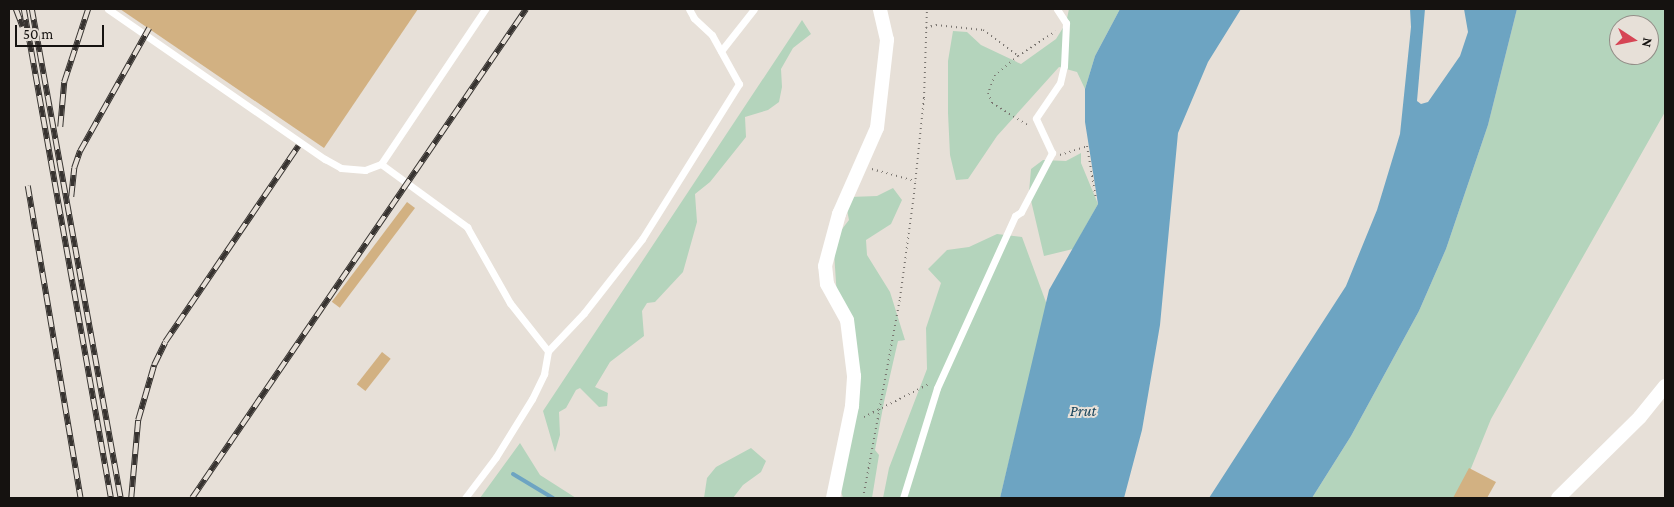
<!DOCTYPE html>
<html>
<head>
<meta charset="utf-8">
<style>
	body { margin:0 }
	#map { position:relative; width:1674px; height:507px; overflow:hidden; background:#e7e0d8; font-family:"Crimson Pro",serif }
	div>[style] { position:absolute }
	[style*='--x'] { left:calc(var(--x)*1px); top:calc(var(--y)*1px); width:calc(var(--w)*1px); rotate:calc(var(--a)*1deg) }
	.green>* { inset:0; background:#b4d4bc }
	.water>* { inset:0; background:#6da4c2 }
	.stream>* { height:4px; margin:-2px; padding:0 2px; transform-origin:2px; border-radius:2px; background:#6da4c2 }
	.building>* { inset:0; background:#d2b182; transform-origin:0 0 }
	.path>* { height:2px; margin-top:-1px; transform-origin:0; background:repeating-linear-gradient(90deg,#79746f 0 1px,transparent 0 5px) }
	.lane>* { height:7px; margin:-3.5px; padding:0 3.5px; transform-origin:3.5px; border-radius:3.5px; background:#fff }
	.street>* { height:14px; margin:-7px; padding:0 7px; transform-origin:7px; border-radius:7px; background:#fff }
	.rail>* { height:5.5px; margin-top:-2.75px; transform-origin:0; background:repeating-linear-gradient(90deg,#e7e0d8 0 11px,#373330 0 22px); box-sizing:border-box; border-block:1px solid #373330 }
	span { translate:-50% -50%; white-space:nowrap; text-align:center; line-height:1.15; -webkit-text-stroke:4px #e7e0d8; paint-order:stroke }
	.water-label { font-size:16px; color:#164259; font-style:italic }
	.frame { position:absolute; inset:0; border:10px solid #151210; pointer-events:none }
	.north { position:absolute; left:1609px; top:15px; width:50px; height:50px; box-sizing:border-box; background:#e7e0d8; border:1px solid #938e88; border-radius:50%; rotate:101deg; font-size:14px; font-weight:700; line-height:20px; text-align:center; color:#151210 }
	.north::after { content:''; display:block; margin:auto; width:18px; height:22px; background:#d64555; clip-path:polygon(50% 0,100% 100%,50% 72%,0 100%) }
	.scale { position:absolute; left:15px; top:25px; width:89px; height:22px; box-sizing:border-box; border:2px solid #151210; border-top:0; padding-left:6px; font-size:15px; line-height:18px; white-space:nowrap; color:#151210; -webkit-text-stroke:4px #e7e0d8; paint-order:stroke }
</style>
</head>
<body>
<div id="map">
	<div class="green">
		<div style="clip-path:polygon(1069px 9px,1120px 9px,1095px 56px,1085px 89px,1077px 72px,1059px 67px,997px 136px,968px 179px,956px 180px,950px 155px,948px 113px,948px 61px,953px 31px,967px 32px,981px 45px,1021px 64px,1056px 39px,1066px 23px)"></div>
		<div style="clip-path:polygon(evenodd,1517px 9px,1665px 9px,1665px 112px,1491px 419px,1459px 498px,1312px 498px,1351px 436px,1419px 311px,1446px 249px,1488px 125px,1517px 9px,1619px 25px,1649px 25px,1649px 55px,1619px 55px,1619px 25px)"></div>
		<div style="clip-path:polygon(802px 20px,811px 34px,793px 48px,781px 69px,782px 87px,779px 102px,768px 110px,745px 117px,746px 137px,710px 182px,695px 194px,697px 222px,683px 272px,655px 302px,647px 303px,642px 311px,644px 336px,610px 362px,595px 387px,608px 393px,607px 406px,599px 407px,580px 388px,576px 390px,566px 408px,559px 412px,560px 435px,555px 452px,543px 411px)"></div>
		<div style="clip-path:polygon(1081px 153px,1081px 163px,1098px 204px,1073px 249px,1044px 256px,1029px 192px,1031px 169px,1043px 160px,1066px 161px)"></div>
		<div style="clip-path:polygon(893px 188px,902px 200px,891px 224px,866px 240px,867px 255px,890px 292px,905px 340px,898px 341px,884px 402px,875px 450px,879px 455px,872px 498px,843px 498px,839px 484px,856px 406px,837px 297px,834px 252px,839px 233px,849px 220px,846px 205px,850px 197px,877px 196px)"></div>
		<div style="clip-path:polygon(997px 234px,1022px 237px,1047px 305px,1000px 498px,883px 498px,889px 468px,927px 369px,926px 328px,941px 283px,928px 269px,947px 250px,969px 247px)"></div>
		<div style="clip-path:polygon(520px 443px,540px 475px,576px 498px,480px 498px)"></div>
		<div style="clip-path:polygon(751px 448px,766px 461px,761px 472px,743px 485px,733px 498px,704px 498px,707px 478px,716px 467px)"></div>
	</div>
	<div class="water">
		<div style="clip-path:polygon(1120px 9px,1241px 9px,1208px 62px,1178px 133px,1160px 325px,1142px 430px,1124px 498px,1000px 498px,1049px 290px,1098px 204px,1085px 122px,1085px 89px,1095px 56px)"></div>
		<div style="clip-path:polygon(1410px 9px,1425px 9px,1417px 101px,1421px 104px,1428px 102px,1460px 56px,1468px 32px,1464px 9px,1517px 9px,1488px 125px,1446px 249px,1419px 311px,1351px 436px,1312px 498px,1209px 498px,1346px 286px,1377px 210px,1400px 134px,1411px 27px)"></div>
	</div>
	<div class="stream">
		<div style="--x:513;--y:474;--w:47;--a:31"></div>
	</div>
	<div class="building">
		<div style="clip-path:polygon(120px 9px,418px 9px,324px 148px)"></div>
		<div style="left:407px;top:202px;width:10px;height:125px;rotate:37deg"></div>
		<div style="left:382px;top:352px;width:11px;height:41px;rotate:38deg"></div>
		<div style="clip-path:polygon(1469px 468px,1496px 482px,1487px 498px,1453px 498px)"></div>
	</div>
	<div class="path">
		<div style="--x:926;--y:28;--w:10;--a:-17"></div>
		<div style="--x:936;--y:25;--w:47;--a:6.1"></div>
		<div style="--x:983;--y:30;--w:44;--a:36.6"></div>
		<div style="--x:1018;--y:56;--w:30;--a:140"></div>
		<div style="--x:995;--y:75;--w:19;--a:111"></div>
		<div style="--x:988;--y:93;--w:11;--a:68"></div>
		<div style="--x:992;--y:103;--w:44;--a:31.9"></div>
		<div style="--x:1018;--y:56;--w:45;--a:-33.3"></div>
		<div style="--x:1060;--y:155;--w:28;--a:-18"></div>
		<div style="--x:1087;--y:146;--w:54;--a:80.4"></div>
		<div style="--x:872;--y:169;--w:45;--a:15.6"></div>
		<div style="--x:864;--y:417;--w:73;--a:-26.9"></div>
		<div style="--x:863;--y:498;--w:203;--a:-79.5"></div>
		<div style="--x:900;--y:298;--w:105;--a:-82.3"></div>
		<div style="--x:914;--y:194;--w:97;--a:-84.1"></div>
		<div style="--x:924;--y:98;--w:89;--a:-88.1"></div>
	</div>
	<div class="lane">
		<div style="--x:108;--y:9;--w:264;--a:34.7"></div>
		<div style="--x:325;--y:159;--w:18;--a:29"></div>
		<div style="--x:341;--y:168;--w:24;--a:5"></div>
		<div style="--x:365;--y:170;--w:17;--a:-21"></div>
		<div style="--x:381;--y:164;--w:187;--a:-56.1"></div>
		<div style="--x:721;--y:51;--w:53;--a:-51.8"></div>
		<div style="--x:381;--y:164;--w:107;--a:36.2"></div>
		<div style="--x:467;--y:227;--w:87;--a:60.5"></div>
		<div style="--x:510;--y:303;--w:61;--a:51.6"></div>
		<div style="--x:465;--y:498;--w:51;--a:-52.9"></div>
		<div style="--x:496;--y:457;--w:68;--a:-58.2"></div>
		<div style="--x:532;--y:399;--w:28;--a:-64"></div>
		<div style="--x:544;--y:374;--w:23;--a:-80"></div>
		<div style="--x:548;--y:351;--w:52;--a:-46.5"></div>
		<div style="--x:584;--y:313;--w:94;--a:-51.9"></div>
		<div style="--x:642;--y:239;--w:183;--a:-58"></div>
		<div style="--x:739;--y:84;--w:56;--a:-118.9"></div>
		<div style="--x:712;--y:35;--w:25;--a:-137"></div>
		<div style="--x:694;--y:18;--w:10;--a:-119"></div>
		<div style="--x:903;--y:498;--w:115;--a:-72.8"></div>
		<div style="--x:937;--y:388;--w:189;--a:-65.6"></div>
		<div style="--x:1015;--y:216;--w:7;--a:-34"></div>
		<div style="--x:1021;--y:212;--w:67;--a:-62.3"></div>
		<div style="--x:1052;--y:153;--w:38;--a:-115"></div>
		<div style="--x:1036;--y:118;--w:42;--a:-55.6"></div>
		<div style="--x:1060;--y:83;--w:17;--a:-77"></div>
		<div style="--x:1064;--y:66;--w:43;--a:-87.3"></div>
		<div style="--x:1066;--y:23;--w:17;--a:-123"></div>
	</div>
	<div class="street">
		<div style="--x:833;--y:498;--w:94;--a:-78.3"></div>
		<div style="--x:852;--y:406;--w:30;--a:-86"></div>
		<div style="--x:854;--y:376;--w:56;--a:-97.1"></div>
		<div style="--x:847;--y:320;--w:41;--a:-119.1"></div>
		<div style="--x:827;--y:284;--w:18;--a:-96"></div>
		<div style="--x:825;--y:266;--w:54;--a:-74.9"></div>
		<div style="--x:839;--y:214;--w:94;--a:-66.2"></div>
		<div style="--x:877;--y:128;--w:89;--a:-83.5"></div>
		<div style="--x:887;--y:40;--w:32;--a:-103"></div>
		<div style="--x:1558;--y:498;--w:115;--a:-44.6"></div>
		<div style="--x:1640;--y:417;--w:40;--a:-51"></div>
	</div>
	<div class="rail">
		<div style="--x:16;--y:9;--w:19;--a:69"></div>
		<div style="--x:24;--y:9;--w:497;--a:79.9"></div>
		<div style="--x:32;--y:9;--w:497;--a:79.7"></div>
		<div style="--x:60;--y:127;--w:45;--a:-84.9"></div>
		<div style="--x:64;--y:82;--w:77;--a:-71.8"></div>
		<div style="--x:28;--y:186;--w:316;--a:80.4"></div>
		<div style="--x:71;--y:197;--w:29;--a:-84"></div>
		<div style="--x:74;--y:168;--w:18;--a:-71"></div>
		<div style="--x:80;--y:151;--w:141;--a:-60.7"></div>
		<div style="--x:131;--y:498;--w:78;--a:-84.9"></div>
		<div style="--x:138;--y:420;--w:57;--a:-73.8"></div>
		<div style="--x:154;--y:365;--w:25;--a:-64"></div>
		<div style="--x:165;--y:342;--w:237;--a:-55.8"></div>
		<div style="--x:192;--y:498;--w:592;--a:-55.67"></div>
	</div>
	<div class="water-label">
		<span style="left:1083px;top:411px">Prut</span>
	</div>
	<div class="frame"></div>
	<div class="north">N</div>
	<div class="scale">50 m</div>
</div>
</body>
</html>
